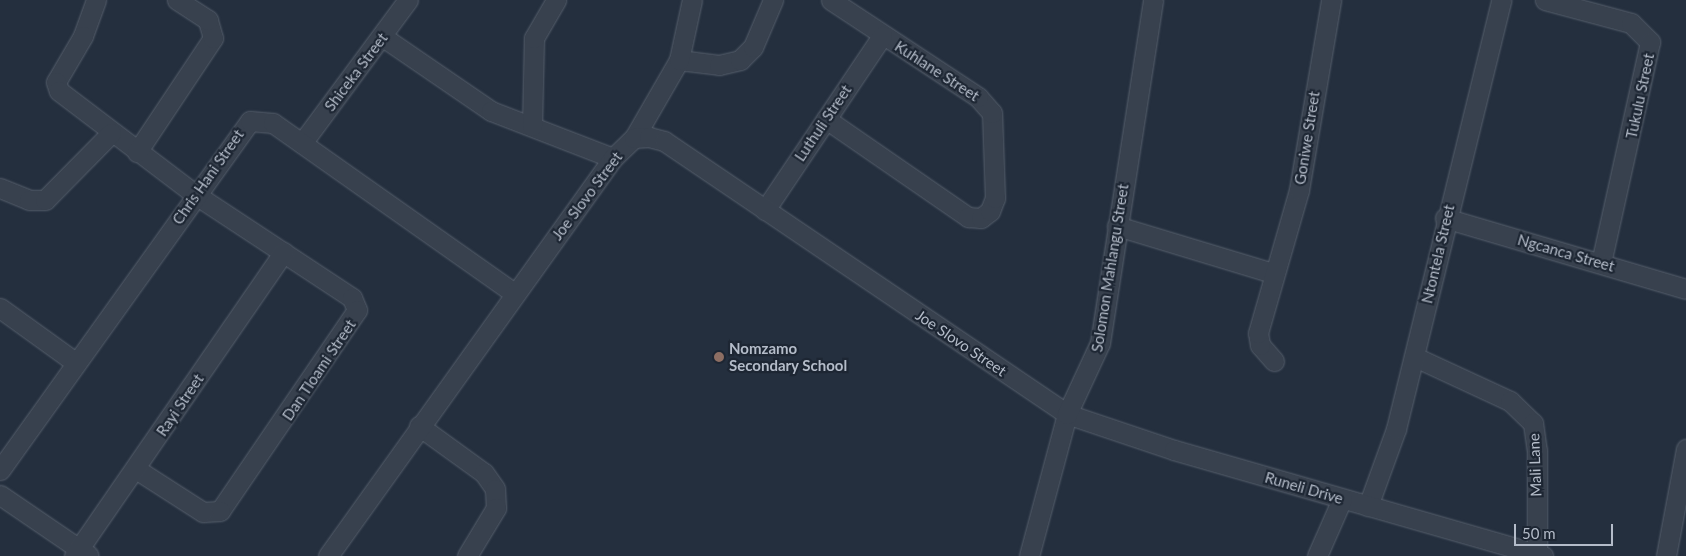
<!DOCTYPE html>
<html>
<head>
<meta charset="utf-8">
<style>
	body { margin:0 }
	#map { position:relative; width:1686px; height:556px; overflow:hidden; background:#242f3e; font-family:Lato,sans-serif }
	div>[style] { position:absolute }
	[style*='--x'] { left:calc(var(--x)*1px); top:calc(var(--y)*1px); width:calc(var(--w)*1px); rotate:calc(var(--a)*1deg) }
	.roads { filter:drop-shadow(0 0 1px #565f6c) drop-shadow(0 0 1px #565f6c) }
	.minor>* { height:19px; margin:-9.5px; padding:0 9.5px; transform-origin:9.5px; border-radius:9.5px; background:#38414e }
	.dots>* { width:14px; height:14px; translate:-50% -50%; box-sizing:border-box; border:2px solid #1d2633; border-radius:50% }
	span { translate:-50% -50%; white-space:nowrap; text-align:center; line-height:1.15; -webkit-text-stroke:4.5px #1d2633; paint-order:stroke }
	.street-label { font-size:15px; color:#b4bcc9 }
	.poi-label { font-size:15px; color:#b4bcc9; font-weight:700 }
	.left { translate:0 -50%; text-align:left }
	.scale { position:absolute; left:1514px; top:524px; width:99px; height:22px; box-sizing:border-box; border:2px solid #b4bcc9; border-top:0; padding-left:6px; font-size:15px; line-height:18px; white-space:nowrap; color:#b4bcc9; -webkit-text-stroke:4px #1d2633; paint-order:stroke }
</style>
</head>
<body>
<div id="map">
	<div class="roads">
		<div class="minor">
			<div style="--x:96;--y:0;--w:38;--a:110"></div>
			<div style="--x:83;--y:36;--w:53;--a:120.4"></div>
			<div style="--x:56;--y:82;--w:9;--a:72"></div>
			<div style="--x:59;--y:91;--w:172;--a:37.2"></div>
			<div style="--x:196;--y:195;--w:187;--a:33.4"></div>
			<div style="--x:352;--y:298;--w:13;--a:67"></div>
			<div style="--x:357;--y:310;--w:243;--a:124.3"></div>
			<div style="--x:220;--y:511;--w:17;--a:177"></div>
			<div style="--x:203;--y:512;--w:80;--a:-147.3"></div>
			<div style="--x:1545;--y:0;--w:89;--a:15"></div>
			<div style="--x:1631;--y:23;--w:27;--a:45"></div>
			<div style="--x:1650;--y:42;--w:226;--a:102.5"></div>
			<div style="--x:383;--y:37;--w:131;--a:34.4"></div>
			<div style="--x:491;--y:111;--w:131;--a:21.1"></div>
			<div style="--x:679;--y:60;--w:40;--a:7.1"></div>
			<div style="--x:719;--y:65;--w:22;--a:-13"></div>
			<div style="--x:740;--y:60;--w:18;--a:-45"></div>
			<div style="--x:753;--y:47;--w:51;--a:-66.9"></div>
			<div style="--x:826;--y:119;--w:173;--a:34.6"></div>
			<div style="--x:968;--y:217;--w:13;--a:4"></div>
			<div style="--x:981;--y:218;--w:11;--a:-38"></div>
			<div style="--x:990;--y:211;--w:14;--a:-69"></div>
			<div style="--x:995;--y:198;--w:85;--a:-92"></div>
			<div style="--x:992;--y:113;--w:21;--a:-131"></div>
			<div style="--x:978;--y:97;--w:176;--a:-146.6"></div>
			<div style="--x:532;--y:126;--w:88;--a:-88.7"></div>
			<div style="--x:534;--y:38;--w:44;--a:-59.9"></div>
			<div style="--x:634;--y:138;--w:90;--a:-60"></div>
			<div style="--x:679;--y:60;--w:61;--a:-77.8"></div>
			<div style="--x:302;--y:143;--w:178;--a:-53.5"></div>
			<div style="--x:137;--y:152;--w:137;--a:-56.3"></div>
			<div style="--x:213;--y:38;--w:19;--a:-106"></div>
			<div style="--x:208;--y:20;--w:37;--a:-147"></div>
			<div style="--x:0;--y:188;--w:31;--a:22"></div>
			<div style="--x:29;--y:200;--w:16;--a:0"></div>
			<div style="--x:45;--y:200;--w:94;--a:-45.4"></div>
			<div style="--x:765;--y:210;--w:210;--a:-56.1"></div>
			<div style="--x:1445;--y:218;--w:251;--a:16.4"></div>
			<div style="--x:1117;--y:226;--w:163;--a:16.8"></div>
			<div style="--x:0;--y:308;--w:92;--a:35.8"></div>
			<div style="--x:1415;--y:357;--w:105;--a:24.9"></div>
			<div style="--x:1510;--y:401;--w:32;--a:44"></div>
			<div style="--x:1533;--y:423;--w:27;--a:82"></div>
			<div style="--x:1537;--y:450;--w:104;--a:90"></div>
			<div style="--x:1274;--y:361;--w:21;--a:-131"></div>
			<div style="--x:1260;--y:345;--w:12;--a:-99"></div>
			<div style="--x:1258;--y:333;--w:149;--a:-74"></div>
			<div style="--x:1299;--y:190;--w:193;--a:-80.4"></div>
			<div style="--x:419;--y:426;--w:80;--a:35.9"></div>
			<div style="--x:484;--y:473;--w:19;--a:55"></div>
			<div style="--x:495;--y:489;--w:19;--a:87"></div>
			<div style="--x:496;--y:508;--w:56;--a:121.1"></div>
			<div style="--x:0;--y:470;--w:429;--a:-54.4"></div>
			<div style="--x:250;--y:121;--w:23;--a:5"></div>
			<div style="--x:273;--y:123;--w:295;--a:35.2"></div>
			<div style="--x:0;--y:495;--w:107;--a:34.3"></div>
			<div style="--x:1368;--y:506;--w:82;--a:-70"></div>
			<div style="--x:1396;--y:429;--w:442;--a:-76.2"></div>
			<div style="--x:74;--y:556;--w:369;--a:-55.4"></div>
			<div style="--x:328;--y:556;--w:490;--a:-54.4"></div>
			<div style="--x:613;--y:158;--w:29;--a:-44"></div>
			<div style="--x:634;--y:138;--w:15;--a:-4"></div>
			<div style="--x:649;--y:137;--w:16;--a:15"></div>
			<div style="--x:664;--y:141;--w:487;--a:34.1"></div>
			<div style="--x:1067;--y:414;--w:113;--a:18.6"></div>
			<div style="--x:1174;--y:450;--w:384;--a:16"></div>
			<div style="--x:1029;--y:556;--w:147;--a:-75"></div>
			<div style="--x:1067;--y:414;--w:78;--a:-65.1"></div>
			<div style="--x:1100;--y:343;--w:347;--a:-81.2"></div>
			<div style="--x:1317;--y:556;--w:62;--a:-66.3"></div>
			<div style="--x:1666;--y:556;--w:109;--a:-79.4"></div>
		</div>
	</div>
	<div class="dots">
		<div style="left:719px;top:357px;background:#8d6e63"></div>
	</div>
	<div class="street-label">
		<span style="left:937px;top:71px;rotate:33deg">Kuhlane Street</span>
		<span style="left:356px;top:72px;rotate:-53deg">Shiceka Street</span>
		<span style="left:1640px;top:96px;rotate:-78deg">Tukulu Street</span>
		<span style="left:823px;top:123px;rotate:-56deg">Luthuli Street</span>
		<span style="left:1307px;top:138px;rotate:-81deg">Goniwe Street</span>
		<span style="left:208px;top:177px;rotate:-55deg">Chris Hani Street</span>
		<span style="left:587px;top:196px;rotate:-53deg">Joe Slovo Street</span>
		<span style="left:1566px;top:253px;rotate:16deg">Ngcanca Street</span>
		<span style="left:1438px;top:254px;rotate:-77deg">Ntontela Street</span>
		<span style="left:1110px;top:268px;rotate:-81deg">Solomon Mahlangu Street</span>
		<span style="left:961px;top:343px;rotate:34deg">Joe Slovo Street</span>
		<span style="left:319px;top:370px;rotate:-56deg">Dan Tloami Street</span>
		<span style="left:180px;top:405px;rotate:-56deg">Rayi Street</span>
		<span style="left:1535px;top:465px;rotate:-92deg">Mali Lane</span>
		<span style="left:1304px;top:488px;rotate:16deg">Runeli Drive</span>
	</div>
	<div class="poi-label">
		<span class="left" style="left:729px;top:357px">Nomzamo<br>Secondary School</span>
	</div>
	<div class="scale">50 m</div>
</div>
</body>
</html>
